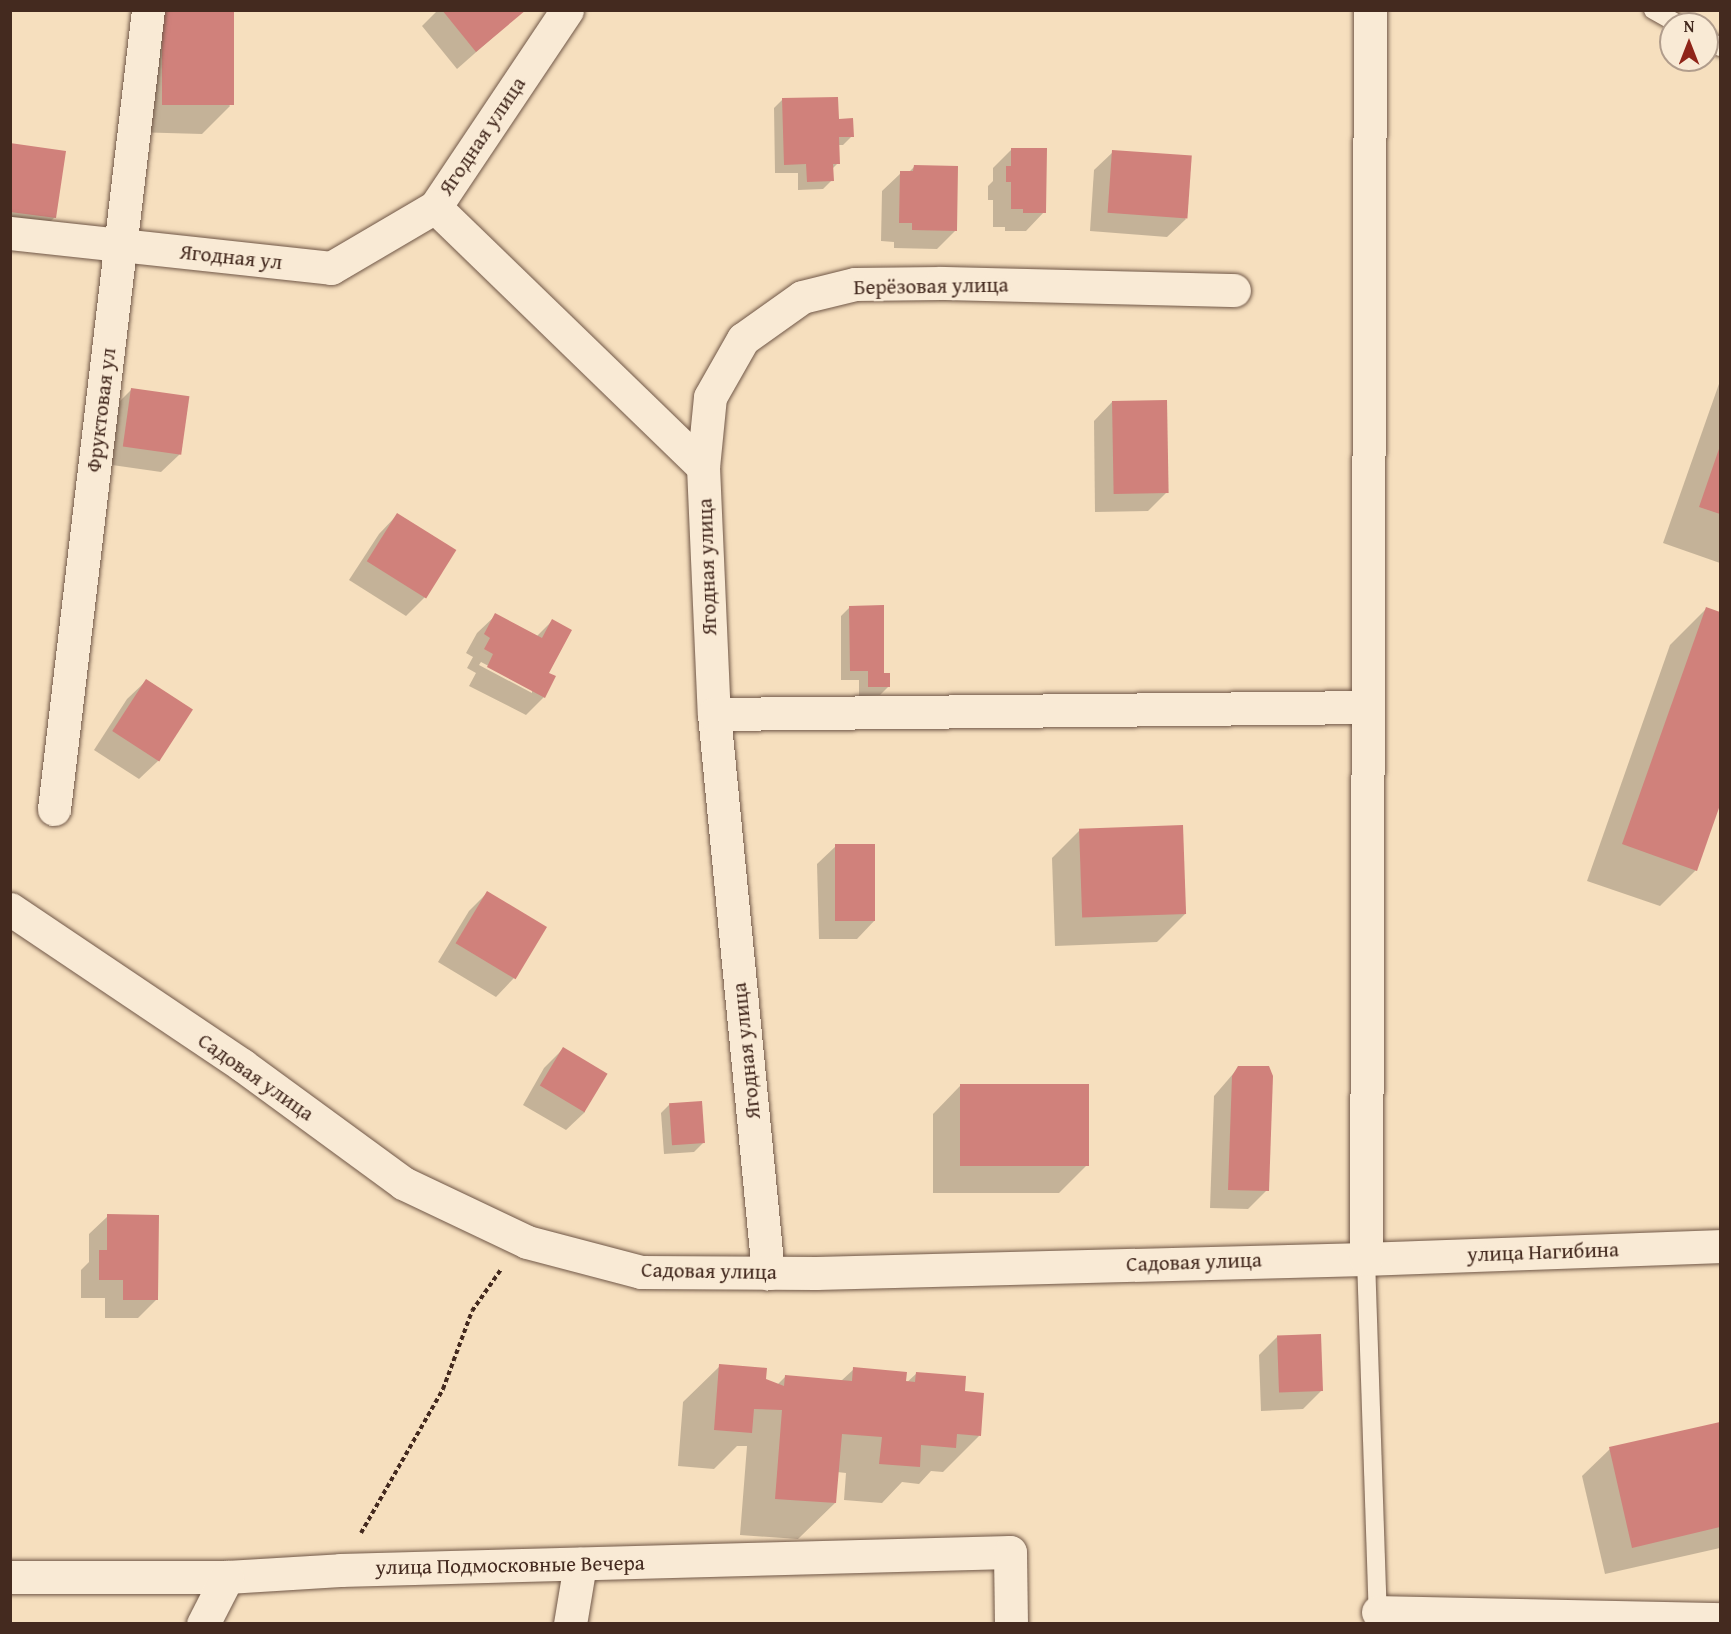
<!DOCTYPE html>
<html>
<head>
<meta charset="utf-8">
<style>
	body { margin:0 }
	#map { position:relative; width:1731px; height:1634px; overflow:hidden; background:#f6dfbe; font-family:"Gentium Book Plus",serif }
	div>[style] { position:absolute }
	[style*='--x'] { left:calc(var(--x)*1px); top:calc(var(--y)*1px); width:calc(var(--w)*1px); rotate:calc(var(--a)*1deg) }
	.shadow>* { inset:0; background:#0003 }
	.building>* { inset:0; background:#d0817b; transform-origin:0 0 }
	.path>* { height:4px; margin-top:-2px; transform-origin:0; background:repeating-linear-gradient(90deg,#442a1f 0 4.5px,transparent 0 7.5px) }
	.roads { filter:drop-shadow(0 0 2px #705747) drop-shadow(0 0 2px #705747) }
	.service>* { height:18px; margin:-9px; padding:0 9px; transform-origin:9px; border-radius:9px; background:#f9ead5 }
	.minor>* { height:33px; margin:-16.5px; padding:0 16.5px; transform-origin:16.5px; border-radius:16.5px; background:#f9ead5 }
	span { translate:-50% -50%; white-space:nowrap; text-align:center; line-height:1.15; -webkit-text-stroke:4.5px #f9ead5; paint-order:stroke }
	.street-label { font-size:21px; color:#442a1f }
	.frame { position:absolute; inset:0; border:12px solid #442a1f; pointer-events:none }
	.north { position:absolute; left:1659px; top:12px; width:60px; height:60px; box-sizing:border-box; background:#f9ead5; border:2px solid #b19d8c; border-radius:50%; rotate:0deg; font-size:16px; font-weight:700; line-height:24px; text-align:center; color:#442a1f }
	.north::after { content:''; display:block; margin:auto; width:21px; height:27px; background:#8f2418; clip-path:polygon(50% 0,100% 100%,50% 72%,0 100%) }
</style>
</head>
<body>
<div id="map">
	<div class="shadow">
		<div style="clip-path:polygon(157px 10px,230px 106px,202px 134px,132px 132px)"></div>
		<div style="clip-path:polygon(438px 10px,524px 10px,457px 69px,422px 26px)"></div>
		<div style="clip-path:polygon(783px 99px,837px 120px,852px 136px,843px 145px,838px 145px,838px 163px,832px 169px,832px 180px,823px 189px,798px 190px,798px 173px,775px 173px,774px 108px)"></div>
		<div style="clip-path:polygon(10px 145px,55px 217px,36px 236px,10px 232px)"></div>
		<div style="clip-path:polygon(1011px 150px,1044px 212px,1026px 231px,1005px 231px,1005px 227px,993px 227px,993px 200px,988px 200px,988px 186px,993px 181px,993px 168px)"></div>
		<div style="clip-path:polygon(1113px 152px,1186px 219px,1167px 237px,1090px 231px,1094px 170px)"></div>
		<div style="clip-path:polygon(914px 167px,955px 231px,937px 249px,894px 248px,894px 242px,881px 241px,882px 191px,901px 173px,908px 173px)"></div>
		<div style="clip-path:polygon(1720px 381px,1720px 563px,1663px 543px)"></div>
		<div style="clip-path:polygon(132px 389px,180px 454px,161px 472px,105px 464px,113px 408px)"></div>
		<div style="clip-path:polygon(1112px 402px,1167px 492px,1148px 511px,1095px 512px,1094px 421px)"></div>
		<div style="clip-path:polygon(397px 515px,454px 551px,425px 597px,406px 616px,349px 580px,379px 534px)"></div>
		<div style="clip-path:polygon(850px 607px,889px 686px,880px 695px,859px 696px,859px 680px,841px 680px,841px 616px)"></div>
		<div style="clip-path:polygon(1706px 609px,1720px 614px,1720px 801px,1696px 870px,1660px 906px,1587px 881px,1670px 645px)"></div>
		<div style="clip-path:polygon(evenodd,496px 615px,537px 636px,552px 621px,544px 697px,526px 715px,469px 686px,476px 673px,467px 668px,473px 657px,466px 653px,477px 633px,496px 615px,481px 662px,532px 689px,532px 693px,479px 665px,481px 662px)"></div>
		<div style="clip-path:polygon(146px 681px,158px 761px,139px 779px,94px 750px,127px 699px)"></div>
		<div style="clip-path:polygon(1080px 830px,1185px 914px,1157px 942px,1055px 946px,1052px 858px)"></div>
		<div style="clip-path:polygon(836px 846px,875px 920px,857px 939px,819px 939px,817px 864px)"></div>
		<div style="clip-path:polygon(487px 893px,545px 927px,514px 978px,496px 997px,438px 962px,469px 911px)"></div>
		<div style="clip-path:polygon(563px 1049px,585px 1112px,566px 1130px,523px 1105px,544px 1068px)"></div>
		<div style="clip-path:polygon(1239px 1067px,1267px 1190px,1248px 1209px,1210px 1208px,1214px 1096px)"></div>
		<div style="clip-path:polygon(960px 1086px,1087px 1165px,1059px 1193px,933px 1193px,933px 1114px)"></div>
		<div style="clip-path:polygon(670px 1104px,703px 1143px,694px 1152px,664px 1154px,661px 1113px)"></div>
		<div style="clip-path:polygon(108px 1216px,156px 1300px,138px 1318px,105px 1318px,105px 1298px,81px 1298px,81px 1270px,89px 1262px,89px 1234px)"></div>
		<div style="clip-path:polygon(1277px 1337px,1321px 1391px,1303px 1409px,1261px 1411px,1259px 1355px)"></div>
		<div style="clip-path:polygon(720px 1366px,777px 1385px,786px 1376px,841px 1381px,854px 1369px,904px 1385px,917px 1373px,963px 1393px,979px 1436px,943px 1472px,931px 1471px,919px 1484px,902px 1482px,882px 1503px,844px 1500px,846px 1473px,837px 1472px,835px 1503px,798px 1539px,740px 1535px,747px 1446px,737px 1446px,714px 1469px,678px 1466px,683px 1402px)"></div>
		<div style="clip-path:polygon(1720px 1423px,1720px 1548px,1605px 1574px,1582px 1476px,1610px 1449px)"></div>
	</div>
	<div class="building">
		<div style="left:162px;top:10px;width:72px;height:95px"></div>
		<div style="clip-path:polygon(442px 10px,526px 10px,476px 52px)"></div>
		<div style="clip-path:polygon(838px 97px,839px 119px,853px 118px,854px 137px,839px 137px,840px 164px,833px 164px,834px 181px,807px 182px,806px 164px,784px 165px,782px 98px)"></div>
		<div style="clip-path:polygon(10px 143px,66px 151px,56px 218px,10px 212px)"></div>
		<div style="clip-path:polygon(1011px 148px,1047px 148px,1046px 213px,1023px 213px,1023px 209px,1011px 209px,1011px 182px,1006px 182px,1006px 166px,1011px 166px)"></div>
		<div style="left:1112px;top:150px;width:80px;height:63px;rotate:4deg"></div>
		<div style="clip-path:polygon(914px 165px,958px 166px,957px 231px,912px 230px,912px 223px,899px 223px,900px 171px,913px 171px)"></div>
		<div style="left:131px;top:388px;width:59px;height:59px;rotate:8deg"></div>
		<div style="left:1167px;top:400px;width:93px;height:55px;rotate:89deg"></div>
		<div style="clip-path:polygon(1720px 446px,1720px 514px,1699px 507px)"></div>
		<div style="left:397px;top:513px;width:70px;height:57px;rotate:32deg"></div>
		<div style="clip-path:polygon(884px 605px,884px 673px,890px 673px,890px 687px,868px 687px,868px 671px,850px 671px,849px 606px)"></div>
		<div style="clip-path:polygon(1706px 607px,1720px 612px,1720px 805px,1697px 871px,1622px 844px)"></div>
		<div style="clip-path:polygon(495px 613px,542px 638px,552px 619px,572px 630px,549px 673px,556px 676px,545px 698px,487px 667px,493px 654px,484px 649px,490px 638px,484px 634px)"></div>
		<div style="left:146px;top:679px;width:56px;height:62px;rotate:33deg"></div>
		<div style="left:1183px;top:825px;width:89px;height:104px;rotate:88deg"></div>
		<div style="left:835px;top:844px;width:40px;height:77px"></div>
		<div style="left:487px;top:891px;width:70px;height:61px;rotate:31deg"></div>
		<div style="left:563px;top:1047px;width:52px;height:45px;rotate:31deg"></div>
		<div style="clip-path:polygon(1238px 1066px,1269px 1066px,1273px 1076px,1269px 1191px,1228px 1190px,1232px 1076px)"></div>
		<div style="left:960px;top:1084px;width:129px;height:82px"></div>
		<div style="left:702px;top:1101px;width:42px;height:33px;rotate:86deg"></div>
		<div style="clip-path:polygon(107px 1214px,159px 1215px,158px 1300px,123px 1300px,123px 1280px,99px 1280px,99px 1250px,107px 1250px)"></div>
		<div style="left:1321px;top:1334px;width:57px;height:44px;rotate:88deg"></div>
		<div style="clip-path:polygon(719px 1364px,767px 1368px,766px 1379px,784px 1386px,785px 1375px,852px 1381px,853px 1367px,907px 1372px,906px 1381px,915px 1382px,916px 1372px,966px 1376px,965px 1391px,984px 1393px,981px 1436px,957px 1434px,956px 1448px,921px 1445px,920px 1467px,879px 1464px,882px 1437px,842px 1434px,836px 1503px,775px 1499px,782px 1410px,754px 1409px,752px 1433px,714px 1430px)"></div>
		<div style="clip-path:polygon(1720px 1422px,1720px 1527px,1632px 1548px,1609px 1447px)"></div>
	</div>
	<div class="path">
		<div style="--x:361;--y:1533;--w:166;--a:-60.3"></div>
		<div style="--x:443;--y:1389;--w:83;--a:-69.6"></div>
		<div style="--x:472;--y:1311;--w:52;--a:-55.1"></div>
	</div>
	<div class="roads">
		<div class="service">
			<div style="--x:1653;--y:10;--w:29;--a:29"></div>
			<div style="--x:1707;--y:40;--w:15;--a:28"></div>
			<div style="--x:1366;--y:1259;--w:361;--a:88.1"></div>
		</div>
		<div class="minor">
			<div style="--x:567;--y:10;--w:237;--a:123.8"></div>
			<div style="--x:435;--y:207;--w:373;--a:44.1"></div>
			<div style="--x:703;--y:467;--w:247;--a:87.5"></div>
			<div style="--x:714;--y:714;--w:562;--a:84.48"></div>
			<div style="--x:10;--y:233;--w:323;--a:6.2"></div>
			<div style="--x:331;--y:268;--w:121;--a:-30.4"></div>
			<div style="--x:703;--y:467;--w:70;--a:-84.3"></div>
			<div style="--x:710;--y:397;--w:67;--a:-60.4"></div>
			<div style="--x:743;--y:339;--w:72;--a:-35.4"></div>
			<div style="--x:802;--y:297;--w:55;--a:-13.8"></div>
			<div style="--x:855;--y:284;--w:86;--a:-0.7"></div>
			<div style="--x:941;--y:283;--w:293;--a:1.4"></div>
			<div style="--x:714;--y:714;--w:654;--a:-0.61"></div>
			<div style="--x:54;--y:809;--w:805;--a:-83.29"></div>
			<div style="--x:10;--y:909;--w:280;--a:33.9"></div>
			<div style="--x:242;--y:1065;--w:200;--a:36.2"></div>
			<div style="--x:403;--y:1183;--w:137;--a:25.4"></div>
			<div style="--x:527;--y:1242;--w:118;--a:14.7"></div>
			<div style="--x:641;--y:1272;--w:175;--a:0.3"></div>
			<div style="--x:816;--y:1273;--w:550;--a:-1.46"></div>
			<div style="--x:1366;--y:1259;--w:354;--a:-2.1"></div>
			<div style="--x:1366;--y:1259;--w:1249;--a:-89.82"></div>
			<div style="--x:10;--y:1577;--w:217;--a:0"></div>
			<div style="--x:227;--y:1577;--w:113;--a:-3.5"></div>
			<div style="--x:340;--y:1570;--w:670;--a:-1.54"></div>
			<div style="--x:1010;--y:1552;--w:72;--a:89.2"></div>
			<div style="--x:1378;--y:1612;--w:342;--a:1.2"></div>
			<div style="--x:203;--y:1624;--w:53;--a:-62.9"></div>
			<div style="--x:570;--y:1624;--w:61;--a:-80.5"></div>
		</div>
	</div>
	<div class="street-label">
		<span style="left:482px;top:136px;rotate:-56deg">Ягодная улица</span>
		<span style="left:231px;top:257px;rotate:6deg">Ягодная ул</span>
		<span style="left:931px;top:286px;rotate:-1deg">Берёзовая улица</span>
		<span style="left:101px;top:410px;rotate:-83deg">Фруктовая ул</span>
		<span style="left:707px;top:567px;rotate:-92deg">Ягодная улица</span>
		<span style="left:746px;top:1051px;rotate:-96deg">Ягодная улица</span>
		<span style="left:256px;top:1077px;rotate:35deg">Садовая улица</span>
		<span style="left:1543px;top:1252px;rotate:-2deg">улица Нагибина</span>
		<span style="left:1194px;top:1262px;rotate:-2deg">Садовая улица</span>
		<span style="left:709px;top:1271px;rotate:1deg">Садовая улица</span>
		<span style="left:510px;top:1565px;rotate:-1deg">улица Подмосковные Вечера</span>
	</div>
	<div class="frame"></div>
	<div class="north">N</div>
</div>
</body>
</html>
